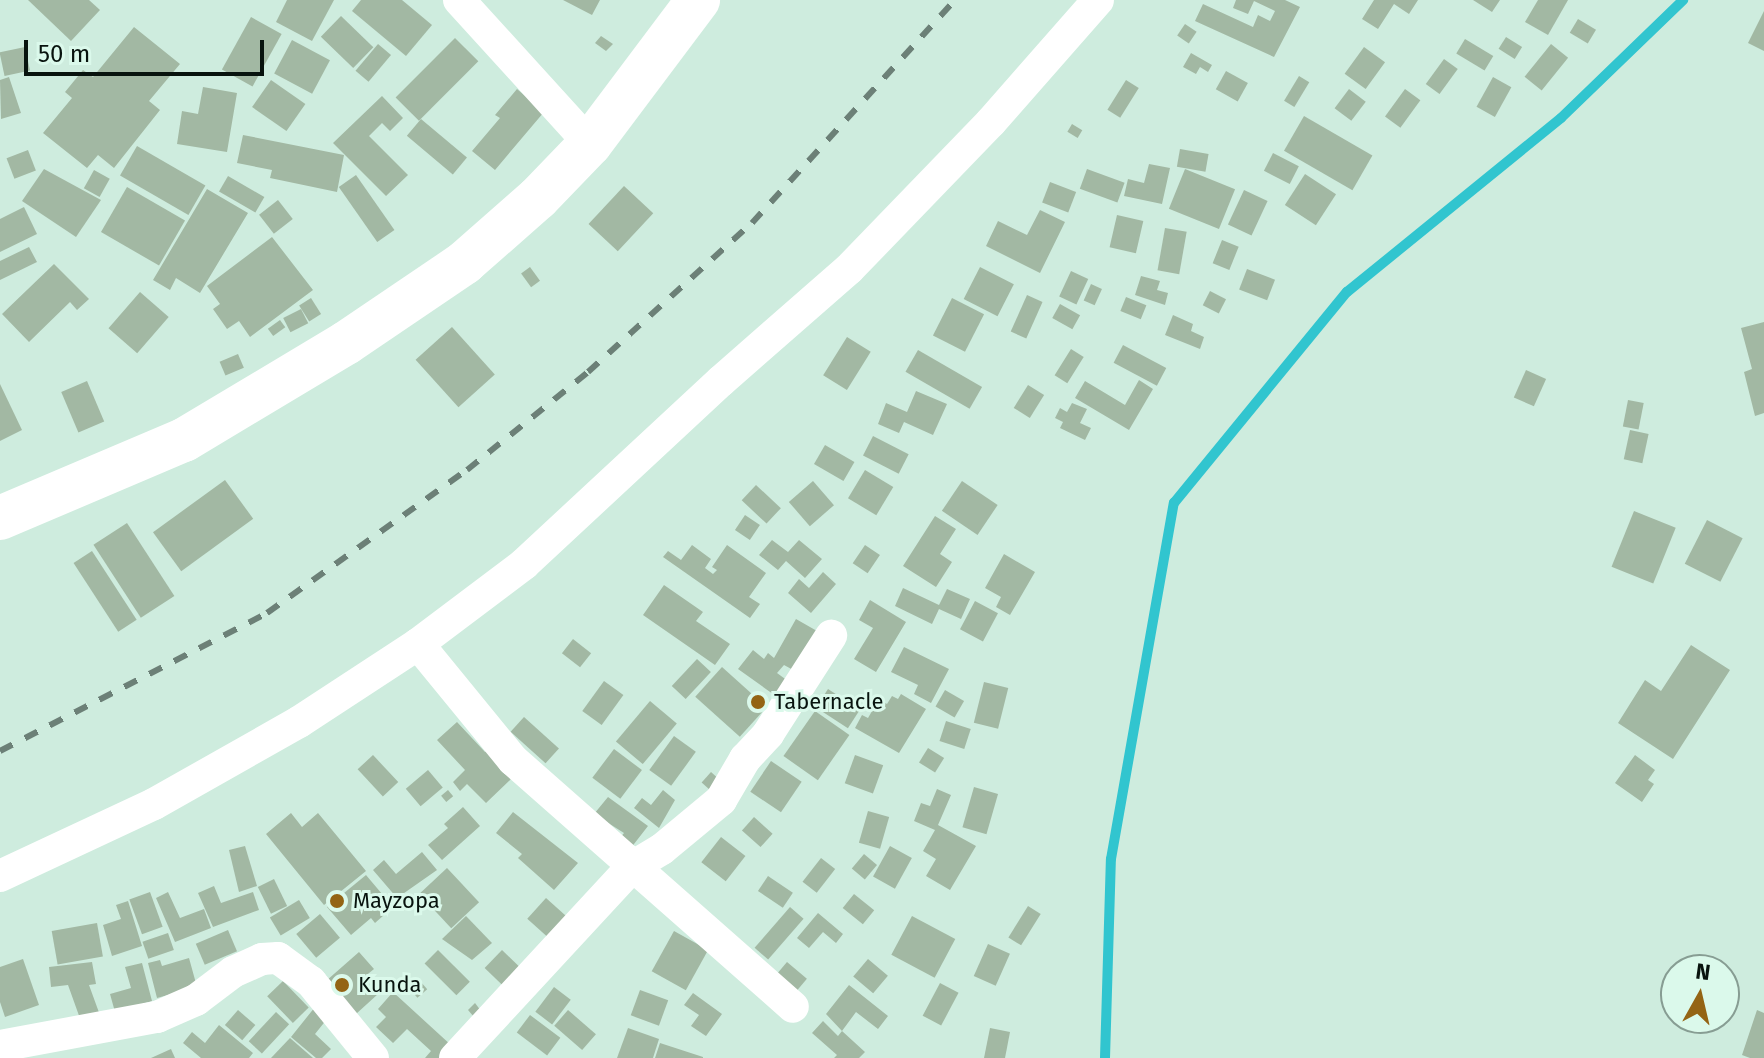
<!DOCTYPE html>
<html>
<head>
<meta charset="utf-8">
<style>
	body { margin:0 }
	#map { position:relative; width:1764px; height:1058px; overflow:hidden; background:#ceecde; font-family:"Fira Sans",sans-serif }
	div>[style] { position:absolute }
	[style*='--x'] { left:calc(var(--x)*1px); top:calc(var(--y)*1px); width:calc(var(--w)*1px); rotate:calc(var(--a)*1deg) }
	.stream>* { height:10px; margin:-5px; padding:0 5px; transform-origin:5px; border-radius:5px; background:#31c5cf }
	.building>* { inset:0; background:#a2b8a3; transform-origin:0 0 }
	.street>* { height:32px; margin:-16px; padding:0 16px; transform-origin:16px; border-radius:16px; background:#fff }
	.secondary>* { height:44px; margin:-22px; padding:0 22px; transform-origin:22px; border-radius:22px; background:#fff }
	.rail>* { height:6px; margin-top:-3px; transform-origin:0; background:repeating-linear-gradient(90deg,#6c8077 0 14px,transparent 0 28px) }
	.dots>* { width:22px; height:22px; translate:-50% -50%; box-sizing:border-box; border:4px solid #dbf9eb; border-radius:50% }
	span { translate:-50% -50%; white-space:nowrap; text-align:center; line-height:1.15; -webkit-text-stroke:6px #dbf9eb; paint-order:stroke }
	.poi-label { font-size:22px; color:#08130e }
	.left { translate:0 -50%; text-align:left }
	.north { position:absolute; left:1660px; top:954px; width:80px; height:80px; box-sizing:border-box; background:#dbf9eb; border:2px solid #879d93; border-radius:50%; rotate:8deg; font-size:22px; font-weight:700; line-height:32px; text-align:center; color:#08130e }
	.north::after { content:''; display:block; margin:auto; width:28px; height:36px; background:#946414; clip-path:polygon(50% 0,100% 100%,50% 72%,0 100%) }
	.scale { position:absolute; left:24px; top:40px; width:240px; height:36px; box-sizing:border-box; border:4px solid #08130e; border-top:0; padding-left:10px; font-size:24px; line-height:28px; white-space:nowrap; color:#08130e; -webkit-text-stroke:6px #dbf9eb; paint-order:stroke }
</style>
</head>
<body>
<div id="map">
	<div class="stream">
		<div style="--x:1105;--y:1058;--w:199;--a:-88.3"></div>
		<div style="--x:1111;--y:859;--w:362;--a:-80"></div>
		<div style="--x:1174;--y:503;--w:273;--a:-50.7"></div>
		<div style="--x:1347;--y:292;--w:276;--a:-39.1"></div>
		<div style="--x:1561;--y:118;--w:170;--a:-44"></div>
	</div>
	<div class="building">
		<div style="clip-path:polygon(28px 0,89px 0,100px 10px,71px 41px)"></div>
		<div style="clip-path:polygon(287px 0,334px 0,312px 41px,276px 22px)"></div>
		<div style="clip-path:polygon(361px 0,402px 0,432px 25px,406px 56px,352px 11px)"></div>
		<div style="clip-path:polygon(563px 0,600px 0,592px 15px)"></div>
		<div style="clip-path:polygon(1236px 0,1285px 0,1300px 7px,1274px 57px,1195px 21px,1203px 4px,1253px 27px,1258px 15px,1270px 21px,1275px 11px,1254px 1px,1248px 14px,1233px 8px)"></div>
		<div style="clip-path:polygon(1374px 0,1418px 0,1409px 14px,1394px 4px,1378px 29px,1362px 19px)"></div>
		<div style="clip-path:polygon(1473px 0,1500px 0,1492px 12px)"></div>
		<div style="clip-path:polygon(1538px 0,1568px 0,1548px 35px,1525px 22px)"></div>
		<div style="clip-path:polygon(1764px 11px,1764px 51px,1748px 43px)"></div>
		<div style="left:341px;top:16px;width:45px;height:29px;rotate:44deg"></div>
		<div style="left:251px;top:17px;width:35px;height:60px;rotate:29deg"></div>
		<div style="left:1578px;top:19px;width:21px;height:16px;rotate:31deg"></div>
		<div style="left:1185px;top:24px;width:14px;height:14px;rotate:34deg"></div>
		<div style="clip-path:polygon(134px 27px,180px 64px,149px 101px,160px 110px,114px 168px,98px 155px,87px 168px,43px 133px,72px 98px,65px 92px,83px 70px,93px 77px)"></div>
		<div style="clip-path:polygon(601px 36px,613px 44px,606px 51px,595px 43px)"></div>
		<div style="left:1506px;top:37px;width:19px;height:14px;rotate:32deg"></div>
		<div style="left:455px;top:38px;width:33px;height:84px;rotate:45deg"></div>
		<div style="left:1465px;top:39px;width:33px;height:17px;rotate:31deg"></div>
		<div style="left:292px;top:40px;width:43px;height:38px;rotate:28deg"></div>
		<div style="left:378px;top:44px;width:17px;height:35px;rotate:40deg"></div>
		<div style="left:1551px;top:44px;width:22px;height:42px;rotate:39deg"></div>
		<div style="left:25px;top:47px;width:24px;height:26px;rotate:78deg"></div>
		<div style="left:1364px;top:47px;width:26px;height:33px;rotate:36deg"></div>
		<div style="clip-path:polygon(1191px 53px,1212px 65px,1208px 72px,1200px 67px,1196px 74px,1183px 67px)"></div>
		<div style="left:1444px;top:59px;width:17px;height:31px;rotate:36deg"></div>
		<div style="left:1226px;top:71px;width:25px;height:21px;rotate:29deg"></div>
		<div style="left:1299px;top:76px;width:12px;height:29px;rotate:31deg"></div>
		<div style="clip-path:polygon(9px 77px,21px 113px,1px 119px,0 80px)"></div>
		<div style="left:1493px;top:77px;width:21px;height:34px;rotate:29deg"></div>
		<div style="left:271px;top:80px;width:42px;height:33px;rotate:35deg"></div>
		<div style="left:1126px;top:80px;width:15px;height:35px;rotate:32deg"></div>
		<div style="clip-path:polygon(203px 87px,237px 93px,227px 152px,177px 144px,182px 111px,198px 114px)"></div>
		<div style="clip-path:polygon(517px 89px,544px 112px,495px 170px,472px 151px,500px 118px,495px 115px)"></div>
		<div style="left:1349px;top:89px;width:21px;height:24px;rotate:37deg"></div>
		<div style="left:1405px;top:89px;width:19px;height:34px;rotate:36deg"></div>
		<div style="clip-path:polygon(382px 96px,403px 118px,390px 131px,382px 123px,369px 136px,408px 175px,386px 196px,333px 143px)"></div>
		<div style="left:1304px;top:116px;width:79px;height:40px;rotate:30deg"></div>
		<div style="left:421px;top:119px;width:60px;height:22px;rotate:40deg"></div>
		<div style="left:1072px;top:124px;width:12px;height:9px;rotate:31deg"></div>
		<div style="clip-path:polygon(243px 135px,344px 155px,337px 192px,270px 178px,272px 170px,237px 163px)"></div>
		<div style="left:137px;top:146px;width:79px;height:34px;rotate:30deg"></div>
		<div style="left:1180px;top:149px;width:29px;height:18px;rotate:10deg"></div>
		<div style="left:28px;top:150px;width:22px;height:23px;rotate:69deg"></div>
		<div style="left:1273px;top:153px;width:29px;height:20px;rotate:27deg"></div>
		<div style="clip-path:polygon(1149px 164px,1170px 168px,1162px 204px,1124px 196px,1128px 179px,1144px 183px)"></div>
		<div style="clip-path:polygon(44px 169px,101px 200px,76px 237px,22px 201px)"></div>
		<div style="left:1087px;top:169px;width:40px;height:21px;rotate:20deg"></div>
		<div style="left:1185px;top:169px;width:54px;height:43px;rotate:22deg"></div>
		<div style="left:94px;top:170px;width:18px;height:21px;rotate:29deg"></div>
		<div style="left:1305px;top:174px;width:37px;height:37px;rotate:33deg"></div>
		<div style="left:356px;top:175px;width:67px;height:21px;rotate:55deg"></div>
		<div style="left:228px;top:176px;width:42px;height:18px;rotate:30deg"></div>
		<div style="left:1050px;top:182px;width:28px;height:22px;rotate:21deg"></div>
		<div style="left:624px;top:186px;width:40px;height:52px;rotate:43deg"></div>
		<div style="left:127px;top:187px;width:67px;height:52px;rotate:30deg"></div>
		<div style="clip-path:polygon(207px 189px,248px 213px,200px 293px,176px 278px,170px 290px,153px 280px)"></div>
		<div style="left:1244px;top:190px;width:26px;height:38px;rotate:25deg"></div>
		<div style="left:278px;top:200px;width:24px;height:24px;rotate:52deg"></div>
		<div style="clip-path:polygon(24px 207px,37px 234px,0 252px,0 219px)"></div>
		<div style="clip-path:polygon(1040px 210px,1065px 222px,1040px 273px,986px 246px,998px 221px,1027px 235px)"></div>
		<div style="left:1117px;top:215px;width:27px;height:33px;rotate:13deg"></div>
		<div style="left:1165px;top:228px;width:22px;height:43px;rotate:10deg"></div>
		<div style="clip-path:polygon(272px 237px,313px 290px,250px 337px,239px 321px,227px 329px,213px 309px,220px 304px,207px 286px)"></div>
		<div style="left:1222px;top:240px;width:18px;height:25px;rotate:22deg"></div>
		<div style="clip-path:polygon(29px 247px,37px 262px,0 280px,0 261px)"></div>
		<div style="clip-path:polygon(54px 264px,89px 299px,77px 310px,70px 302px,29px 342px,2px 314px)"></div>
		<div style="left:530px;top:267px;width:17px;height:11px;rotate:54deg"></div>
		<div style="left:980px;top:267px;width:38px;height:36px;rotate:27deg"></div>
		<div style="left:1247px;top:269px;width:30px;height:22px;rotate:21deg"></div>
		<div style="left:1071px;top:271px;width:19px;height:28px;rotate:25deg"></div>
		<div style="clip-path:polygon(1141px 276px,1160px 281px,1157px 290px,1168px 293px,1165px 305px,1135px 295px)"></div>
		<div style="left:1091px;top:284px;width:12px;height:18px;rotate:24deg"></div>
		<div style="left:1210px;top:291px;width:18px;height:16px;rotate:27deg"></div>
		<div style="left:140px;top:292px;width:38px;height:48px;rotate:41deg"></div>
		<div style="left:1027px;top:295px;width:17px;height:40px;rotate:24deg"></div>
		<div style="left:1126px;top:297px;width:22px;height:15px;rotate:22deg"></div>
		<div style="left:311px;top:298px;width:19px;height:14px;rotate:58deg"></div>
		<div style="left:952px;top:298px;width:36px;height:42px;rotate:27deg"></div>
		<div style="left:1060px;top:304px;width:23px;height:16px;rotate:29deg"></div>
		<div style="left:301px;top:309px;width:16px;height:20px;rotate:63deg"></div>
		<div style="clip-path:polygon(1173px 315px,1193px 324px,1191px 331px,1204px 337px,1200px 349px,1165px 335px)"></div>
		<div style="left:280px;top:320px;width:9px;height:15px;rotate:54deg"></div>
		<div style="clip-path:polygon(1764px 322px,1764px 413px,1755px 416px,1744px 372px,1752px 369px,1741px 328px)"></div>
		<div style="left:452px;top:327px;width:64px;height:49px;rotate:48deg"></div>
		<div style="left:847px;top:337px;width:28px;height:45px;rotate:32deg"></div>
		<div style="left:1123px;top:345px;width:49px;height:20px;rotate:28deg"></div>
		<div style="left:1071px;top:349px;width:15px;height:31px;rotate:32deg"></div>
		<div style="left:918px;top:350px;width:74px;height:25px;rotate:30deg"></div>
		<div style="left:238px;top:354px;width:15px;height:20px;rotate:67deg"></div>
		<div style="left:1526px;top:370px;width:22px;height:30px;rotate:24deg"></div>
		<div style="clip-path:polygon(1139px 380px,1153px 389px,1129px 430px,1075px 398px,1085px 381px,1125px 405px)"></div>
		<div style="left:87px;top:381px;width:44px;height:28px;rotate:67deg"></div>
		<div style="clip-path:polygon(0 384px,22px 430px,0 441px)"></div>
		<div style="left:1028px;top:385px;width:19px;height:27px;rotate:32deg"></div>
		<div style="clip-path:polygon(916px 391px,947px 404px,933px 435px,904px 422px,899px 433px,878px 424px,886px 403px,907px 412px)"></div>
		<div style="left:1628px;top:400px;width:16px;height:27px;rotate:11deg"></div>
		<div style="clip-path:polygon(1072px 403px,1087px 409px,1080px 423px,1091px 428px,1085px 440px,1060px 428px,1063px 422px,1055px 418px,1060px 408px,1067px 412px)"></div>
		<div style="left:1630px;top:430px;width:19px;height:30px;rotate:12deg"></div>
		<div style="left:873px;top:436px;width:40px;height:22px;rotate:27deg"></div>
		<div style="left:825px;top:445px;width:34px;height:22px;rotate:30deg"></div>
		<div style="left:865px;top:470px;width:33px;height:33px;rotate:31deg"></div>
		<div style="left:225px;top:480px;width:48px;height:89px;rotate:54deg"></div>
		<div style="left:813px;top:481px;width:32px;height:32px;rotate:49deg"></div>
		<div style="left:962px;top:481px;width:43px;height:36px;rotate:34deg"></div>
		<div style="left:756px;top:485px;width:34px;height:21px;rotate:43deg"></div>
		<div style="left:1634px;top:511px;width:45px;height:60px;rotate:22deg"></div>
		<div style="left:745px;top:515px;width:18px;height:18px;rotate:34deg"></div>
		<div style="clip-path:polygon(935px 516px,956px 529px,940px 554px,952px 562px,936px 587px,903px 566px)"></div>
		<div style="left:1707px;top:520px;width:40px;height:49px;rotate:27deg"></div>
		<div style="left:127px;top:523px;width:87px;height:40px;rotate:57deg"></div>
		<div style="clip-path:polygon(772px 540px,788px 552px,799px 540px,822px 559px,805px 578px,786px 561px,778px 570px,759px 555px)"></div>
		<div style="clip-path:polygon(692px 545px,711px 559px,705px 568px,713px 574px,717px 570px,712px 567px,727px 545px,766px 573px,749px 597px,760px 604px,750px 618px,663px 557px,668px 551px,681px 560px)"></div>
		<div style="left:865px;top:545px;width:18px;height:22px;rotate:34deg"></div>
		<div style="left:92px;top:551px;width:82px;height:22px;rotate:57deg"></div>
		<div style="clip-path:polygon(1004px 554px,1035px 572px,1010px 615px,996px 607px,1001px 597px,985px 588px)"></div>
		<div style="clip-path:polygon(823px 572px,836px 584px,811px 613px,788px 593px,799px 579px,809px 588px)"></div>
		<div style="clip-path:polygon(664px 585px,703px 612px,696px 621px,730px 644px,715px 665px,643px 615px)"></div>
		<div style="clip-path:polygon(903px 588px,939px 605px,947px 589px,970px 599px,961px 619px,939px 609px,932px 624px,895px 606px)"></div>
		<div style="clip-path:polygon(870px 600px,906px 622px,876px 672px,854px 659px,873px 628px,859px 620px)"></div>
		<div style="left:975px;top:601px;width:26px;height:32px;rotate:28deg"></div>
		<div style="clip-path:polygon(796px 619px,817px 631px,795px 671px,784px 665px,777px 673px,792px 684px,780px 699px,738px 669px,753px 650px,764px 659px,768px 653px,774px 658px)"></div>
		<div style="left:573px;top:639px;width:23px;height:18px;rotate:38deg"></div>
		<div style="clip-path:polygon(1691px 645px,1730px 670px,1673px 759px,1618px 723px,1645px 680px,1661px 691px)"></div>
		<div style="clip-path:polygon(904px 647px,949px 669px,931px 703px,914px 694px,918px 685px,891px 672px)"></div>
		<div style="left:697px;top:659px;width:19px;height:37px;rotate:43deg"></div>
		<div style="left:722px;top:667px;width:60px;height:40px;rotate:42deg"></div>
		<div style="left:604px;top:681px;width:24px;height:37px;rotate:36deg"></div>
		<div style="left:984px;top:682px;width:25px;height:42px;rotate:14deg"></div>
		<div style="left:828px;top:689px;width:38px;height:22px;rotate:33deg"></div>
		<div style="left:945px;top:690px;width:22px;height:19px;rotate:30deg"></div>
		<div style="clip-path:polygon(901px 694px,926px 709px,899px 753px,855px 728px,862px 715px,868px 718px,879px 699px,887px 704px,892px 696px,898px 699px)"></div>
		<div style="left:650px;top:701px;width:35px;height:53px;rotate:40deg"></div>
		<div style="left:815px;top:711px;width:42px;height:55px;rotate:35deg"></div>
		<div style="left:524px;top:717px;width:47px;height:20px;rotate:42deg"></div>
		<div style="left:946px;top:721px;width:26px;height:21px;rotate:18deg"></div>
		<div style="clip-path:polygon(457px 722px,485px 752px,490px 748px,511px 779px,486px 803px,467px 784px,460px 791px,453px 782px,465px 770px,437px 740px)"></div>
		<div style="left:674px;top:736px;width:27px;height:42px;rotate:36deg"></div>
		<div style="left:928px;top:748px;width:19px;height:17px;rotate:32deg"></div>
		<div style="left:614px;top:749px;width:35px;height:36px;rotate:37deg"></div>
		<div style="left:373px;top:755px;width:37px;height:21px;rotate:47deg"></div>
		<div style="left:855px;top:755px;width:30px;height:30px;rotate:20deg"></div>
		<div style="clip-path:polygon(1635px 755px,1655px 770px,1648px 780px,1654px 784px,1642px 802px,1615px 783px)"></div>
		<div style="left:771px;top:761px;width:37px;height:37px;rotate:34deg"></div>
		<div style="left:428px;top:770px;width:23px;height:29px;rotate:50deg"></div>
		<div style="left:711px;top:772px;width:15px;height:14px;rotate:42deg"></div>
		<div style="left:974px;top:787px;width:25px;height:42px;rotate:16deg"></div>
		<div style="clip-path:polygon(937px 789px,951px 795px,938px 825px,976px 846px,950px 890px,926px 876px,936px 859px,923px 851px,935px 830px,914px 821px,921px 803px,930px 806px)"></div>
		<div style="left:448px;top:790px;width:8px;height:9px;rotate:50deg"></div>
		<div style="clip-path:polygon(663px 790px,675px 800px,659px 828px,634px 808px,642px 798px,651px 805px)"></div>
		<div style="clip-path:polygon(608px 797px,648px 826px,627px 853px,616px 843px,624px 833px,594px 814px)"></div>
		<div style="clip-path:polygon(463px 807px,480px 826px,442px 860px,428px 845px,448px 828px,444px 824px)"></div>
		<div style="left:868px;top:811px;width:22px;height:33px;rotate:16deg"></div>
		<div style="clip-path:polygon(513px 812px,578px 863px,554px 890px,518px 858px,522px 854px,496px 833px)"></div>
		<div style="clip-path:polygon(291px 813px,302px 827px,318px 813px,366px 871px,324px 905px,266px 834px)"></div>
		<div style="left:754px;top:817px;width:25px;height:18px;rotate:42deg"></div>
		<div style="left:721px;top:837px;width:31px;height:32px;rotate:38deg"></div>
		<div style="clip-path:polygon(245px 846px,257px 886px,239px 892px,229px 850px)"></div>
		<div style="left:890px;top:846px;width:25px;height:35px;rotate:29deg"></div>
		<div style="clip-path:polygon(422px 852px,437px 870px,397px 898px,373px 870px,384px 860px,396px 874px)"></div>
		<div style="left:864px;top:854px;width:17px;height:19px;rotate:40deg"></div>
		<div style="left:821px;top:858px;width:18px;height:30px;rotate:38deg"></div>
		<div style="left:447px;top:868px;width:47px;height:38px;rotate:47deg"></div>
		<div style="clip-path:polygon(366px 875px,393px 907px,375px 923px,371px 918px,351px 935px,327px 907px)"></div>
		<div style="left:768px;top:876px;width:30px;height:18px;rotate:34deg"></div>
		<div style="left:274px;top:879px;width:30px;height:18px;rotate:64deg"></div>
		<div style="clip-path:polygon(214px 886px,221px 903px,253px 892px,259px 910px,213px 927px,198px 893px)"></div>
		<div style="left:150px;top:892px;width:37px;height:22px;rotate:70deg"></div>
		<div style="clip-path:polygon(168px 892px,180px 918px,204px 909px,211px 928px,175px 942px,156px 898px)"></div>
		<div style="left:854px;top:894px;width:26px;height:18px;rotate:39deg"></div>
		<div style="left:546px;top:898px;width:27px;height:28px;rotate:42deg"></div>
		<div style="left:299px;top:900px;width:21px;height:34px;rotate:59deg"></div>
		<div style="clip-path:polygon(128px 901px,142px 946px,112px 956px,103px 925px,121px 919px,116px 905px)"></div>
		<div style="left:1028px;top:906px;width:15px;height:37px;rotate:32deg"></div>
		<div style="left:790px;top:907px;width:18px;height:54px;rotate:41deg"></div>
		<div style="clip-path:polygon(818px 913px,843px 934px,836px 943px,823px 932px,809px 948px,797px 938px)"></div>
		<div style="left:320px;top:914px;width:31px;height:31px;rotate:50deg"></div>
		<div style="clip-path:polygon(466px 916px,492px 943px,472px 960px,442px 939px)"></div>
		<div style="left:912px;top:916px;width:49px;height:44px;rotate:28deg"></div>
		<div style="left:97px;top:923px;width:34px;height:46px;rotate:80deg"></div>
		<div style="left:228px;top:930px;width:23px;height:35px;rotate:67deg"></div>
		<div style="left:674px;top:931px;width:39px;height:46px;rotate:29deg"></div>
		<div style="left:168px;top:933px;width:18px;height:27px;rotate:71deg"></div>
		<div style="left:988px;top:944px;width:24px;height:35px;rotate:24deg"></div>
		<div style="left:438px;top:950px;width:45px;height:19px;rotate:45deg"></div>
		<div style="left:502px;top:950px;width:35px;height:25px;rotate:44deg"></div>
		<div style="clip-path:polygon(359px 952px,374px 969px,363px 978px,378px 994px,356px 1014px,326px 981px)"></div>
		<div style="clip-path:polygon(189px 958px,197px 987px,157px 998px,148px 963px,160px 960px,162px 966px)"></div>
		<div style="clip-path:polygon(23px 959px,39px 1005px,5px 1017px,0 1002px,0 967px)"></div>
		<div style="left:868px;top:959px;width:26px;height:23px;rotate:40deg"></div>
		<div style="clip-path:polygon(92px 962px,96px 984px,89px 985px,101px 1018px,82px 1024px,68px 985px,51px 987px,49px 967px)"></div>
		<div style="left:787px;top:962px;width:26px;height:23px;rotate:40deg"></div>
		<div style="clip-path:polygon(142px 963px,152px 1001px,115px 1012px,110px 994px,131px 988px,125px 967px)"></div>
		<div style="left:283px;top:981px;width:37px;height:22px;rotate:46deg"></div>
		<div style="left:420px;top:981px;width:11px;height:13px;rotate:49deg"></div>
		<div style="left:940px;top:983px;width:21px;height:37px;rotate:28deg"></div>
		<div style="clip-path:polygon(849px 985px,888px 1016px,878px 1029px,856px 1012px,842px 1031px,826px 1014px)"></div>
		<div style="left:554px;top:987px;width:21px;height:31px;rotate:37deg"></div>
		<div style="left:640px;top:990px;width:30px;height:27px;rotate:20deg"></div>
		<div style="clip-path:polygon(393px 992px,452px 1046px,441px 1058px,425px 1058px,431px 1051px,407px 1029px,393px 1043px,376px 1027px,386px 1017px,378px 1009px)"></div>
		<div style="clip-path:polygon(693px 993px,722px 1014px,706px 1036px,691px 1026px,699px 1015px,684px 1005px)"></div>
		<div style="clip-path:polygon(475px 1003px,481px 1011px,474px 1017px,468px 1010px)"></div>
		<div style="clip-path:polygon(315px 1007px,327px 1019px,315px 1034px,331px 1049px,322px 1058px,316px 1058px,291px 1037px)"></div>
		<div style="left:238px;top:1010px;width:23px;height:20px;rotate:41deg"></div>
		<div style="left:568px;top:1010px;width:37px;height:21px;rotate:41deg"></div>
		<div style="clip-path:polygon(1757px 1010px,1764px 1013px,1764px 1058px,1750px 1058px,1742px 1055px)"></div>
		<div style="left:276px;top:1012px;width:18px;height:40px;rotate:43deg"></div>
		<div style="left:530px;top:1015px;width:38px;height:22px;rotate:37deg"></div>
		<div style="clip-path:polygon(823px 1021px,838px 1036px,842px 1031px,865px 1052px,859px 1058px,834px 1058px,837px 1055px,812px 1033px)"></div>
		<div style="clip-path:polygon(219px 1025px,253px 1053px,249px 1058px,201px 1058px,183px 1043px,192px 1032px,205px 1043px)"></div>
		<div style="clip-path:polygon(628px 1028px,659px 1039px,653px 1058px,617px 1058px)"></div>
		<div style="clip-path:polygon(990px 1028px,1010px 1032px,1005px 1058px,984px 1058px)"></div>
		<div style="clip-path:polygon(290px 1038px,313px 1058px,271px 1058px)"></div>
		<div style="clip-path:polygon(660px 1043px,703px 1057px,703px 1058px,655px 1058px)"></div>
		<div style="clip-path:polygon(171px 1049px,175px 1058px,151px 1058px)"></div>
	</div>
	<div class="street">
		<div style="--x:459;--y:0;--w:195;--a:47.7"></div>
		<div style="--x:418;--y:644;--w:150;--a:50.7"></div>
		<div style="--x:513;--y:760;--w:373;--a:41.4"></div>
		<div style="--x:0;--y:876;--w:170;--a:-25.1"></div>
		<div style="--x:154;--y:804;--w:167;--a:-29.5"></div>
		<div style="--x:299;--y:722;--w:142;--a:-33.2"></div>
		<div style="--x:418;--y:644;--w:133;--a:-37"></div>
		<div style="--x:524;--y:564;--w:269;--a:-42.9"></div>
		<div style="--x:721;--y:381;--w:170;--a:-41.2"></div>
		<div style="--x:849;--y:269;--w:204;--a:-46"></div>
		<div style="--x:991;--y:122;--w:162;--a:-48.7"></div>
		<div style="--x:0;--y:1046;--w:160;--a:-10.5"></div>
		<div style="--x:157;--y:1017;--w:43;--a:-23.6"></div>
		<div style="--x:196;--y:1000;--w:46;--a:-37.1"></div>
		<div style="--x:233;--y:972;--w:32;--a:-24"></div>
		<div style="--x:262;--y:959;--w:16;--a:-4"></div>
		<div style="--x:278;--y:958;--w:41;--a:36"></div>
		<div style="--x:311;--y:982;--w:98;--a:50.8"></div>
		<div style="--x:455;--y:1058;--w:260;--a:-47.2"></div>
		<div style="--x:632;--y:867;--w:35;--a:-31"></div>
		<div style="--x:662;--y:849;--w:77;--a:-39.7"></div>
		<div style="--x:721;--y:800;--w:48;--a:-59.7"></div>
		<div style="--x:745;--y:759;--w:34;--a:-47"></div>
		<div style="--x:768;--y:734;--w:117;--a:-57.3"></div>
	</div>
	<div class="secondary">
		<div style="--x:0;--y:518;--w:200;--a:-23"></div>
		<div style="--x:184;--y:440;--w:189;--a:-30.9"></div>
		<div style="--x:346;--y:343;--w:143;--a:-34.1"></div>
		<div style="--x:464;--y:263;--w:98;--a:-41.3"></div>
		<div style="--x:538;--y:198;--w:75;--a:-46.1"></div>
		<div style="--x:590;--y:144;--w:180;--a:-53.1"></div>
	</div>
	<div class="rail">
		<div style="--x:0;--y:751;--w:301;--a:-27.3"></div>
		<div style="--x:267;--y:613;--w:246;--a:-35.6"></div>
		<div style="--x:467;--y:470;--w:156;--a:-39"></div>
		<div style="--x:588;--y:372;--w:222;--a:-42.3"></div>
		<div style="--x:752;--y:223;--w:302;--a:-47.7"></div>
	</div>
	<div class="dots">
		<div style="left:758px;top:702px;background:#946414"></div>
		<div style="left:337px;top:901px;background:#946414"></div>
		<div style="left:342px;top:985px;background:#946414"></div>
	</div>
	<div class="poi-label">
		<span class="left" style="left:774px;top:702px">Tabernacle</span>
		<span class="left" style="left:353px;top:901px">Mayzopa</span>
		<span class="left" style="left:358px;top:985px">Kunda</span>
	</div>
	<div class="north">N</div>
	<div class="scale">50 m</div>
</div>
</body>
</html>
